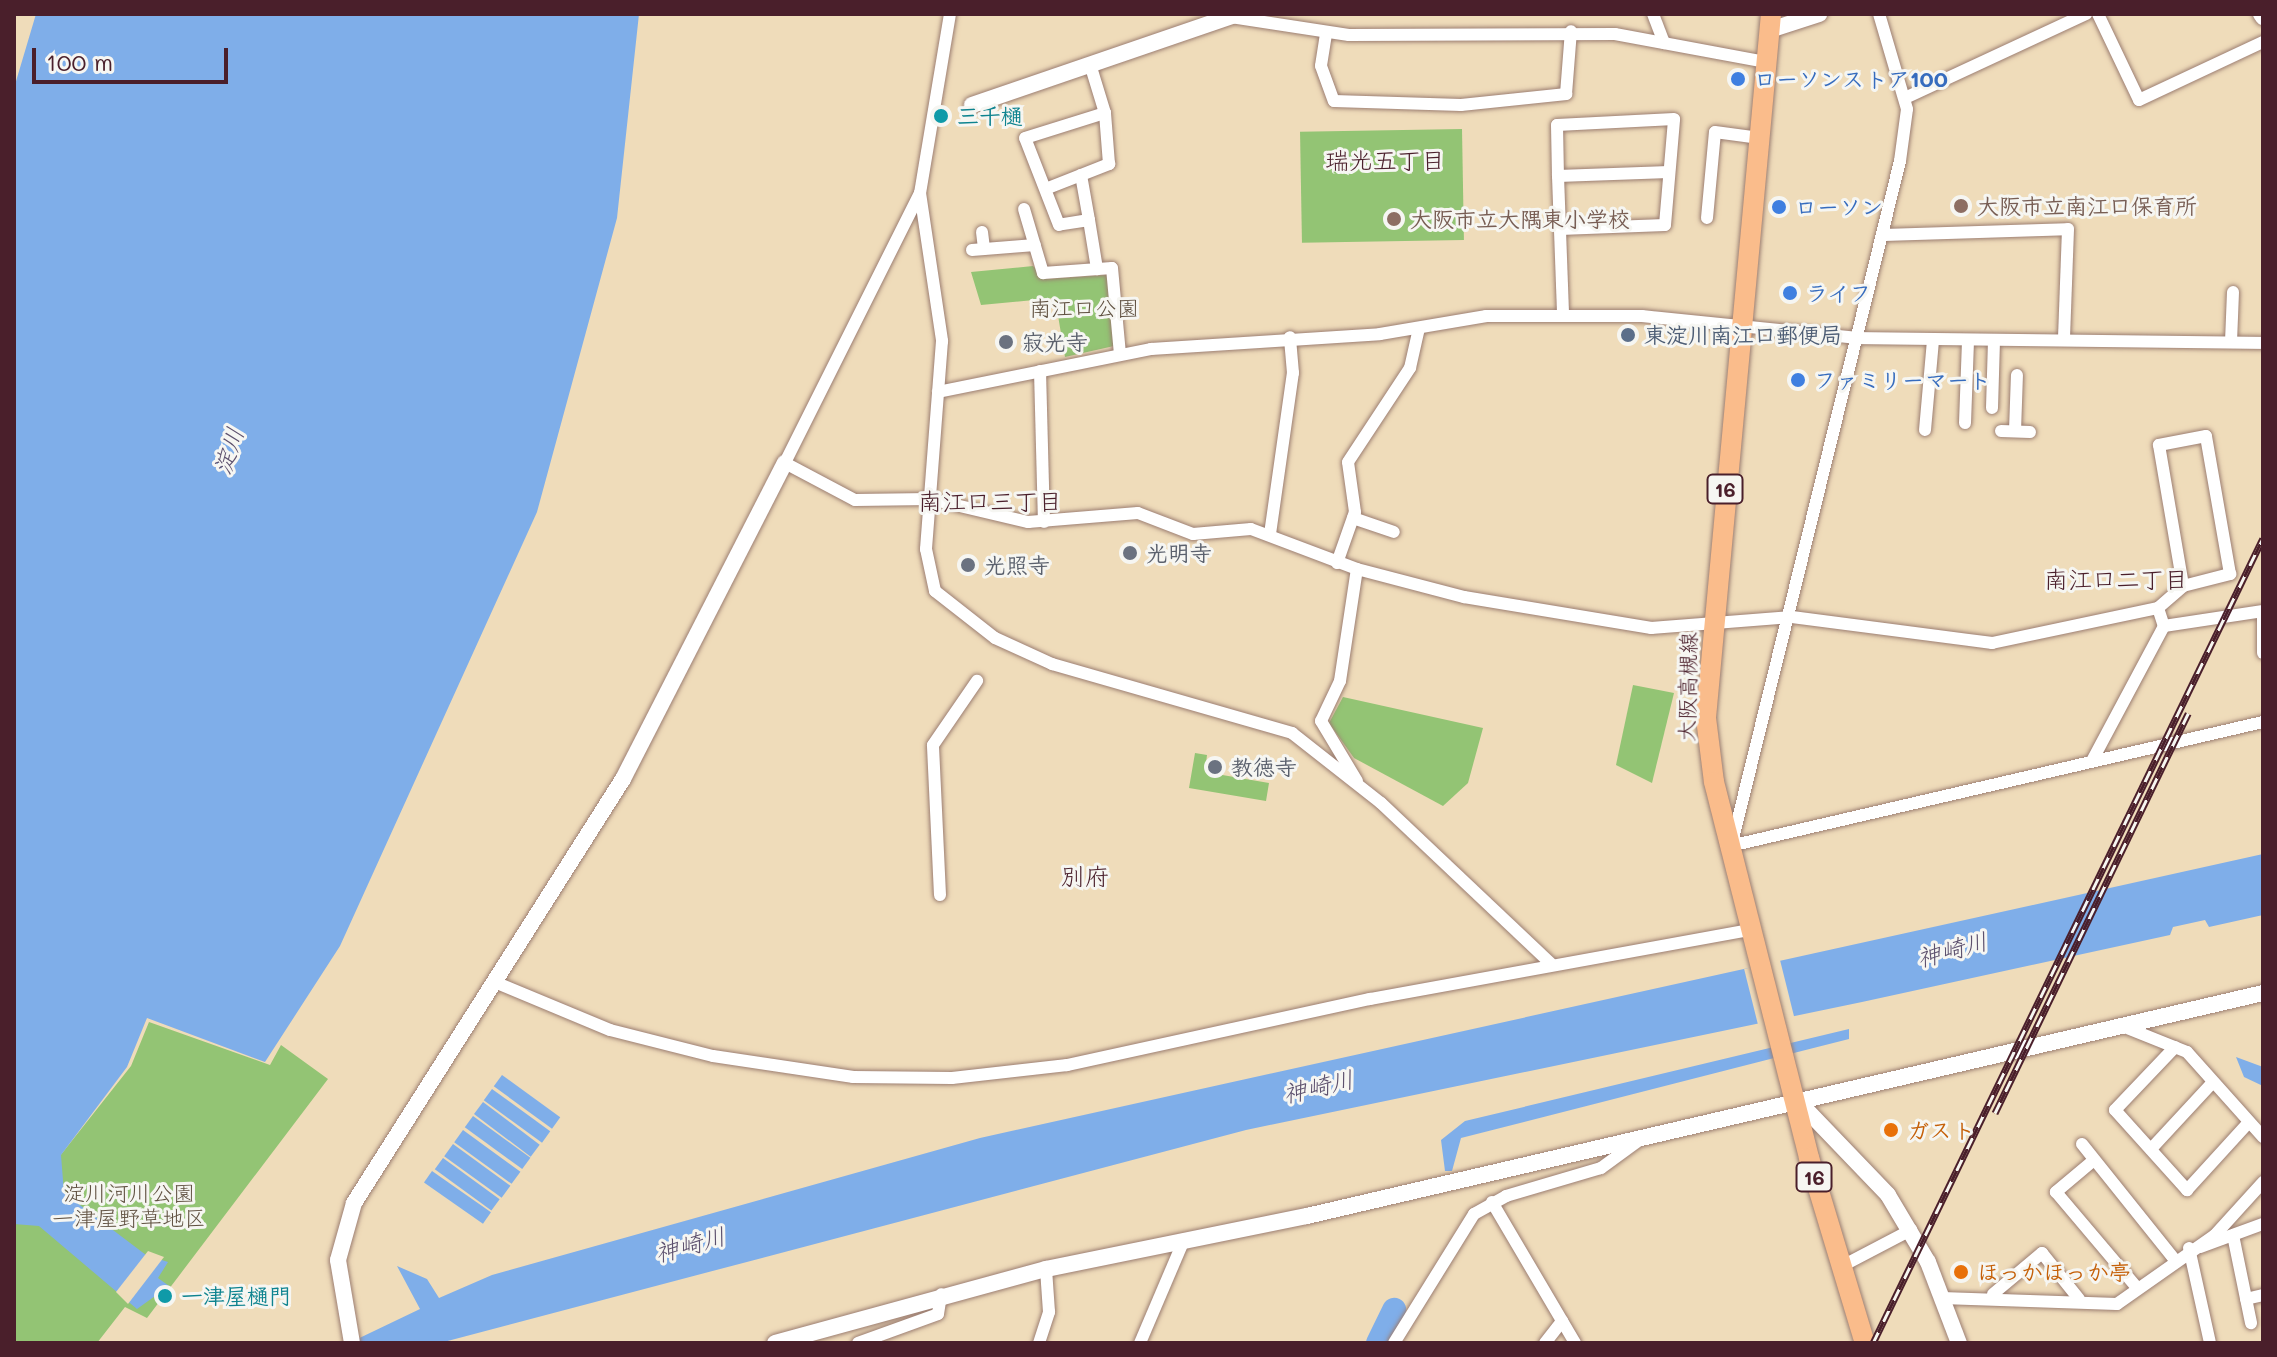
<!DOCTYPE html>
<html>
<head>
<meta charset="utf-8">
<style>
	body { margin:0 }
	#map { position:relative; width:2277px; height:1357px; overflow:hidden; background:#efdcba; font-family:Mali,"Klee One",sans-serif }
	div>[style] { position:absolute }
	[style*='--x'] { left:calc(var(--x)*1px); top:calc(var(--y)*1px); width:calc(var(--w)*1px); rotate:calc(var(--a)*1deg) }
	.green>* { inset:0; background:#93c474; transform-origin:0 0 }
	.water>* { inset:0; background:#7faee9; transform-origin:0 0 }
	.pier>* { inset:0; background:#efdcba; transform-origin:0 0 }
	.river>* { height:24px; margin:-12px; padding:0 12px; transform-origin:12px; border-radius:12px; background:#7faee9 }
	.roads { filter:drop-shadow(0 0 2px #9c7e72) drop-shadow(0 0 2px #9c7e72) }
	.minor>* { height:12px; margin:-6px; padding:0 6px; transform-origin:6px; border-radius:6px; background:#fff }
	.tertiary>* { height:16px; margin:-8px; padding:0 8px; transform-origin:8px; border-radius:8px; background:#fff }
	.primary>* { height:20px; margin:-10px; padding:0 10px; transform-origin:10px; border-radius:10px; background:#fabc8b }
	.rail>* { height:7px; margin-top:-3.5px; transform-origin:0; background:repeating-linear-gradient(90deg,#f6f6f2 0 12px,#4a1f2b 0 24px); box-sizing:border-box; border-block:2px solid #4a1f2b }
	.dots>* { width:22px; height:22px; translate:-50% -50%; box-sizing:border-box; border:4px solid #f6f6f2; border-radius:50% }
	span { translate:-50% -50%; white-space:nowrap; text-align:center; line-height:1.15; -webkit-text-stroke:6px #f6f6f2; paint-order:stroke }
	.shield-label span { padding:2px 6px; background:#f6f6f2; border:2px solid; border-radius:6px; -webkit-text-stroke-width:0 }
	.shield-label { font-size:20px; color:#4a1f2b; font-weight:700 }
	.shop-label { font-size:22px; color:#366cbe; font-weight:700 }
	.left { translate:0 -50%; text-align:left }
	.culture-label { font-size:22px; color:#0d838f; font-weight:700 }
	.education-label { font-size:22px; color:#785e54; font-weight:700 }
	.park-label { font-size:22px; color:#605141 }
	.service-label { font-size:22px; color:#4e5e75; font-weight:700 }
	.worship-label { font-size:22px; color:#5b616d; font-weight:700 }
	.street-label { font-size:22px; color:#4a1f2b }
	.food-label { font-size:22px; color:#c56008; font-weight:700 }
	.neighbourhood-label { font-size:24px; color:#4a1f2b }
	.water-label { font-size:24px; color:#5d516e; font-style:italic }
	.frame { position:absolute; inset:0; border:16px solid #4a1f2b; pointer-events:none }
	.scale { position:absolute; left:32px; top:48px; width:196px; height:36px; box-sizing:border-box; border:4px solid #4a1f2b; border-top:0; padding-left:10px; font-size:24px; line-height:28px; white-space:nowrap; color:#4a1f2b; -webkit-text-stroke:6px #f6f6f2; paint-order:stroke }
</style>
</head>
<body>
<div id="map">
	<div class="green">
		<div style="left:1462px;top:129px;width:111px;height:162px;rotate:89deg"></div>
		<div style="clip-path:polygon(1033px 266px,1045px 279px,1107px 275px,1114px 346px,1065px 357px,1055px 298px,981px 305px,971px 272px)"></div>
		<div style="clip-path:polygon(1633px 685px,1674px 693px,1652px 783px,1616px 765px)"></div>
		<div style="clip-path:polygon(1343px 697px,1483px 728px,1468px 783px,1443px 806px,1354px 758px,1329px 723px)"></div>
		<div style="clip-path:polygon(1195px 753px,1207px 755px,1205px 772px,1269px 783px,1266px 801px,1189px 788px)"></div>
		<div style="clip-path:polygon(149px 1022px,270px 1065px,281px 1045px,328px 1079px,147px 1318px,125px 1307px,97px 1343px,14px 1343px,14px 1214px,131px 1066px)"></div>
	</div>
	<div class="water">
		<div style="clip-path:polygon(36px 14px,639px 14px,617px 218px,537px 512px,340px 946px,265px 1062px,147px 1018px,127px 1067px,61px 1155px,64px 1193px,146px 1255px,168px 1262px,158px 1278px,169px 1286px,137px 1309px,39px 1226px,14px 1224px,14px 88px)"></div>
		<div style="clip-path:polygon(2263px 854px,2263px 915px,2209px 927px,2205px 920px,2173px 927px,2170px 935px,1862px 1002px,1246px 1130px,440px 1343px,349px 1343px,420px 1309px,397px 1266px,427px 1279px,439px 1298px,492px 1275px,980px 1138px)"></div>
		<div style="clip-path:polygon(1849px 1029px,1849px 1039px,1461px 1138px,1452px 1171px,1445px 1171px,1441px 1140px,1465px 1121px)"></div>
		<div style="clip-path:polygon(2236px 1057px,2263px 1067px,2263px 1086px,2244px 1077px)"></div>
		<div style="left:502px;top:1075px;width:72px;height:14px;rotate:36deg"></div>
		<div style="left:492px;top:1089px;width:72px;height:14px;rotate:36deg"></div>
		<div style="left:483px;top:1102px;width:71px;height:15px;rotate:37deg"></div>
		<div style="left:473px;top:1116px;width:71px;height:14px;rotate:36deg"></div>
		<div style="left:463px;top:1130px;width:71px;height:15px;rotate:36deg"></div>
		<div style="left:453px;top:1144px;width:71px;height:15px;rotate:36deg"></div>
		<div style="left:443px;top:1158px;width:70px;height:14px;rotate:36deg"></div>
		<div style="left:432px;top:1171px;width:72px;height:14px;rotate:35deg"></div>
	</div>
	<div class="pier">
		<div style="left:1780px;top:960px;width:62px;height:37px;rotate:76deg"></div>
		<div style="clip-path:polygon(148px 1251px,164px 1257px,128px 1304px,116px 1292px)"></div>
	</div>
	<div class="river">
		<div style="--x:1378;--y:1343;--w:37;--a:-64"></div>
	</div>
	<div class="roads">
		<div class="minor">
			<div style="--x:950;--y:14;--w:181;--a:99.5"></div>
			<div style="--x:920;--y:193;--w:302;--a:116.6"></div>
			<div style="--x:785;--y:463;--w:79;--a:27.9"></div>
			<div style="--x:855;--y:500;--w:75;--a:-0.8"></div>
			<div style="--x:930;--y:499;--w:101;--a:13.2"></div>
			<div style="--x:1028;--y:522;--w:110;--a:-4.7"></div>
			<div style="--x:1138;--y:513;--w:59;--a:20.9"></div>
			<div style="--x:1193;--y:534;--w:58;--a:-4.9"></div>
			<div style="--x:1251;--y:529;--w:113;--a:20.7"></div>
			<div style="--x:1357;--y:569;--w:111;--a:14.7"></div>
			<div style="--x:1464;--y:597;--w:190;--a:9.4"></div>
			<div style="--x:1651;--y:628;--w:141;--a:-4.5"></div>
			<div style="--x:1792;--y:617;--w:202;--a:7.4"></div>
			<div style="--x:1992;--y:643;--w:170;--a:-11.9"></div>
			<div style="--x:2158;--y:608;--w:19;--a:72"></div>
			<div style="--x:2164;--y:626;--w:153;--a:118.1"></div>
			<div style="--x:1653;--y:14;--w:31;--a:69"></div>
			<div style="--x:2098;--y:14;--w:95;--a:64.5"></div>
			<div style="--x:2139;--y:100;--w:137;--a:-25.1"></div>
			<div style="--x:1231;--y:17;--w:119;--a:8.7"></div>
			<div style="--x:1349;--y:35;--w:266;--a:-0.2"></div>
			<div style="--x:1615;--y:34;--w:154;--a:10.5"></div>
			<div style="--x:1326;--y:34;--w:32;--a:99"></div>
			<div style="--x:1321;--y:66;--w:37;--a:70"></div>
			<div style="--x:1334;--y:101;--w:127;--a:1.8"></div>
			<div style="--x:1461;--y:105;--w:106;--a:-6"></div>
			<div style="--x:1566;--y:94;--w:63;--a:-85.5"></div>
			<div style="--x:1905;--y:98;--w:200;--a:-24.9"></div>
			<div style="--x:1081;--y:175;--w:46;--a:79.9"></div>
			<div style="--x:1089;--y:220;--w:30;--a:171"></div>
			<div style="--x:1059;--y:225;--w:93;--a:-111.3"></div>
			<div style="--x:1025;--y:138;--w:84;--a:-17.4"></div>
			<div style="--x:1558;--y:176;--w:111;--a:-2.1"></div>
			<div style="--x:1048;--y:188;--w:66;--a:-21.5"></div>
			<div style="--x:1109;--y:164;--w:51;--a:-94.5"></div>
			<div style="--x:1105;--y:113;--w:51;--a:-107"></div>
			<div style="--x:920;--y:193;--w:150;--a:81.5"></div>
			<div style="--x:942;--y:341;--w:209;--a:94.4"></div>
			<div style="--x:926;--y:549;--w:43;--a:77.9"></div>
			<div style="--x:935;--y:591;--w:76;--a:38.1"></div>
			<div style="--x:995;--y:638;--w:63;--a:24.5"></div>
			<div style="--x:1052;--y:664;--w:250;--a:16"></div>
			<div style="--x:1292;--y:733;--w:113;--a:38.2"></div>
			<div style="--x:1381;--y:803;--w:234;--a:43.4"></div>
			<div style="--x:1024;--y:209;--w:67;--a:73.5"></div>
			<div style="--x:1043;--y:273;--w:69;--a:-4.1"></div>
			<div style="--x:1112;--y:268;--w:86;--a:84.7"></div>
			<div style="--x:1707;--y:218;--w:86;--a:-84.7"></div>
			<div style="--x:1715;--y:132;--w:45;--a:7.6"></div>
			<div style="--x:1089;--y:220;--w:50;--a:80.7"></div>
			<div style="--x:1560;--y:229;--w:105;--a:-2.2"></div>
			<div style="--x:1665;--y:225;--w:106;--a:-85.1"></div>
			<div style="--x:1674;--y:119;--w:117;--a:177.1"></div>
			<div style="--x:1557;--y:125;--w:51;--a:88.9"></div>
			<div style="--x:1558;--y:176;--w:138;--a:87.9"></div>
			<div style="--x:982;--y:232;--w:17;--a:83"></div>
			<div style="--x:1882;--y:235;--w:186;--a:-1.8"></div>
			<div style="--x:2068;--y:229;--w:107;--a:92.1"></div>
			<div style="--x:972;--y:250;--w:63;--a:-4.5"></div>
			<div style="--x:2231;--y:342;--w:50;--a:-87.7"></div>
			<div style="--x:1040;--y:371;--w:151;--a:88.5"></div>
			<div style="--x:938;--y:392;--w:217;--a:-11.4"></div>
			<div style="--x:1151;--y:349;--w:229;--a:-3.7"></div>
			<div style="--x:1380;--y:334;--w:108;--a:-9.6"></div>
			<div style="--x:1486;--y:316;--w:156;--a:0"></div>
			<div style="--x:1642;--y:316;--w:217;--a:5.8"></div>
			<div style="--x:1858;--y:338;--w:405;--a:0.7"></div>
			<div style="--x:1992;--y:408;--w:68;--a:-88.3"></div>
			<div style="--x:1965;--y:423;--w:82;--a:-87.9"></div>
			<div style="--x:1925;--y:430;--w:90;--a:-84.9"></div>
			<div style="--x:2001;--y:431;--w:29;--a:2"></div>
			<div style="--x:2015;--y:431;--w:56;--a:-88"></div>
			<div style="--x:1353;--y:518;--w:43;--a:18.9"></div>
			<div style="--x:1270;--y:534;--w:163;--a:-81.9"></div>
			<div style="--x:1293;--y:373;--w:36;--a:-95"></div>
			<div style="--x:1337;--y:563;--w:54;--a:-70.6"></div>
			<div style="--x:1355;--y:512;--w:50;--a:-98"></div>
			<div style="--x:1348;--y:462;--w:113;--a:-56.6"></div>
			<div style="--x:1410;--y:368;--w:41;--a:-77.3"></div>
			<div style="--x:2158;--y:608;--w:33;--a:-41"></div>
			<div style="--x:2183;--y:586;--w:49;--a:-14.3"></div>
			<div style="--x:2230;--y:574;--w:140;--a:-99.9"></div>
			<div style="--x:2206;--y:436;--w:48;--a:169.2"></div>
			<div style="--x:2159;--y:445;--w:143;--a:80.3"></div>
			<div style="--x:2263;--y:616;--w:37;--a:90"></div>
			<div style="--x:2164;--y:626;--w:100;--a:-8.6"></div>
			<div style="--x:1357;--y:781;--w:70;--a:-121"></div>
			<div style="--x:1321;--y:721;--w:44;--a:-64.6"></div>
			<div style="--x:1340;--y:681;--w:113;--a:-81.4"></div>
			<div style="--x:1732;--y:843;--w:702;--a:-76.16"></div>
			<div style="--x:1900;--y:161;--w:52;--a:-82.3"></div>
			<div style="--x:1907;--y:109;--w:99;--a:-106.4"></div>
			<div style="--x:1730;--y:846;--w:547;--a:-13.1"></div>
			<div style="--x:940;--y:895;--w:150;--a:-92.7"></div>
			<div style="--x:933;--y:745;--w:78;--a:-55.5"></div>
			<div style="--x:497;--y:983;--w:122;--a:22.6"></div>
			<div style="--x:610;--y:1030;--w:106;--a:14.2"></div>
			<div style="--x:713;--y:1056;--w:142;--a:8.5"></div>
			<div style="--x:853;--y:1077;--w:99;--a:0.6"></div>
			<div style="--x:952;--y:1078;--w:116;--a:-6.4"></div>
			<div style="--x:1067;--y:1065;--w:310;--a:-12.3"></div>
			<div style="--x:1370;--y:999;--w:390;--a:-10.3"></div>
			<div style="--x:2122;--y:1026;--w:70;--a:21.8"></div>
			<div style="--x:2187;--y:1052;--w:114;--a:48.2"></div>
			<div style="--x:2175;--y:1047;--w:87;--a:133.6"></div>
			<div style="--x:2115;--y:1110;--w:108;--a:48"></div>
			<div style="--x:2187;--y:1190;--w:92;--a:-47.6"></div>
			<div style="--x:2082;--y:1144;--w:147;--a:51.3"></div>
			<div style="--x:2151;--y:1149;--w:91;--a:-47.2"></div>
			<div style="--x:2094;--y:1160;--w:50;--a:139.9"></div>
			<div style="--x:2056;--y:1192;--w:126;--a:49.8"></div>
			<div style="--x:1492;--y:1202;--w:164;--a:59.5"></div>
			<div style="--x:2234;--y:1240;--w:85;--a:78.4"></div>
			<div style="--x:2200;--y:1247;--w:67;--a:-20.1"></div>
			<div style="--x:2189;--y:1248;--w:97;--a:77.5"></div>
			<div style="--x:1844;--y:1265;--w:76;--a:-27.6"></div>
			<div style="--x:1993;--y:1294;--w:64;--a:-39.9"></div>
			<div style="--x:2042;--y:1253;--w:59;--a:51.2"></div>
			<div style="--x:1942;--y:1298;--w:175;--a:2"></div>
			<div style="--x:2117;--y:1304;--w:120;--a:-35.1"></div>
			<div style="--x:2215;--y:1235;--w:72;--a:-47.8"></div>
			<div style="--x:2246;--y:1299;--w:17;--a:-13"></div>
			<div style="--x:858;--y:1343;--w:85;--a:-19.9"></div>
			<div style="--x:938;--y:1314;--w:20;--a:-81"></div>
			<div style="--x:1039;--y:1343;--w:33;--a:-72"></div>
			<div style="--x:1049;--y:1312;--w:43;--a:-94"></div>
			<div style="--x:1140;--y:1343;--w:112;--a:-66.9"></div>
			<div style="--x:1394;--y:1343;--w:152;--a:-58.2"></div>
			<div style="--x:1474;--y:1214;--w:37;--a:-29"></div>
			<div style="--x:1506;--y:1196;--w:99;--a:-16.4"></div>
			<div style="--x:1601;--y:1168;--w:46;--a:-36.1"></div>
			<div style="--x:1545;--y:1343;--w:28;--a:-52"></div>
		</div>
		<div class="tertiary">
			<div style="--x:2261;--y:14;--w:4;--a:56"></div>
			<div style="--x:1770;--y:30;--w:52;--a:-18.1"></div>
			<div style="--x:972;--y:105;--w:281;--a:-18.9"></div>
			<div style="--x:1798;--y:1101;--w:130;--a:46.2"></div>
			<div style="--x:1888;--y:1195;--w:78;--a:59.2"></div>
			<div style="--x:1928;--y:1262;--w:87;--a:69.1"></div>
			<div style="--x:352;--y:1343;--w:84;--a:-99.6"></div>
			<div style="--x:338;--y:1260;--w:59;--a:-74.3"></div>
			<div style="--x:354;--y:1203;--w:502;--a:-57.61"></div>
			<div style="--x:623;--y:779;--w:355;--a:-62.9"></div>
			<div style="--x:775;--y:1343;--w:281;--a:-15.3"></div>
			<div style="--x:1046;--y:1269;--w:266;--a:-11.5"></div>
			<div style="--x:1307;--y:1216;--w:982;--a:-13.13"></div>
		</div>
		<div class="primary">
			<div style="--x:1771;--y:14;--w:707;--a:95.28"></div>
			<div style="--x:1706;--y:718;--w:64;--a:82.9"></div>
			<div style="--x:1714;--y:782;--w:388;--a:75.8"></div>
			<div style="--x:1809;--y:1158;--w:193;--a:73.2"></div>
		</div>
	</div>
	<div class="rail">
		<div style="--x:1995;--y:1113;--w:444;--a:-64.2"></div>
		<div style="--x:1873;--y:1343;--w:894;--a:-64.15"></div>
	</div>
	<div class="dots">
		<div style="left:1738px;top:79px;background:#3f7fe0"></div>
		<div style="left:941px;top:116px;background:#0f9aa8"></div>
		<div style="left:1961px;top:206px;background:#8d6e63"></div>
		<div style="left:1779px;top:207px;background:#3f7fe0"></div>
		<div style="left:1394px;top:219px;background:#8d6e63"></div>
		<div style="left:1790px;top:293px;background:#3f7fe0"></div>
		<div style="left:1628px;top:335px;background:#5c6f8a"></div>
		<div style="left:1006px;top:342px;background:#6b7280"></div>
		<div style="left:1798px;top:380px;background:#3f7fe0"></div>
		<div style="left:1130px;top:553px;background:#6b7280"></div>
		<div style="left:968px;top:565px;background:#6b7280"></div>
		<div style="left:1215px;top:767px;background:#6b7280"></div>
		<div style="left:1891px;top:1130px;background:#e8710a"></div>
		<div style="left:1961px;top:1272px;background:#e8710a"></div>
		<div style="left:165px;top:1296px;background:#0f9aa8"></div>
	</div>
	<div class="shield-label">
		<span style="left:1725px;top:489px">16</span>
		<span style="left:1814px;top:1177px">16</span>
	</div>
	<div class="shop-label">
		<span class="left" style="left:1754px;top:79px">ローソンストア100</span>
		<span class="left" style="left:1795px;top:207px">ローソン</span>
		<span class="left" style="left:1806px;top:293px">ライフ</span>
		<span class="left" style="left:1814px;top:380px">ファミリーマート</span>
	</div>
	<div class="culture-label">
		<span class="left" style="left:957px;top:116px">三千樋</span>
		<span class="left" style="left:181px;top:1296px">一津屋樋門</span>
	</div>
	<div class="education-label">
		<span class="left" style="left:1977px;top:206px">大阪市立南江口保育所</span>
		<span class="left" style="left:1410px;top:219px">大阪市立大隅東小学校</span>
	</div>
	<div class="park-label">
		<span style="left:1084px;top:308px">南江口公園</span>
		<span style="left:129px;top:1205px">淀川河川公園<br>一津屋野草地区</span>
	</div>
	<div class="service-label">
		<span class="left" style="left:1644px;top:335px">東淀川南江口郵便局</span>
	</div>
	<div class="worship-label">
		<span class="left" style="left:1022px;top:342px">寂光寺</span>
		<span class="left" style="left:1146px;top:553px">光明寺</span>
		<span class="left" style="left:984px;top:565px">光照寺</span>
		<span class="left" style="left:1231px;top:767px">教徳寺</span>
	</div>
	<div class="street-label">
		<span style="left:1687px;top:687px;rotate:-89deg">大阪高槻線</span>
	</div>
	<div class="food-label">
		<span class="left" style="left:1907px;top:1130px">ガスト</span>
		<span class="left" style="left:1977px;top:1272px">ほっかほっか亭</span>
	</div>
	<div class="neighbourhood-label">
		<span style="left:1385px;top:160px">瑞光五丁目</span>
		<span style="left:990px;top:501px">南江口三丁目</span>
		<span style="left:2116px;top:579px">南江口二丁目</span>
		<span style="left:1085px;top:876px">別府</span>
	</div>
	<div class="water-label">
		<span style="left:228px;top:451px;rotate:-72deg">淀川</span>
		<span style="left:1952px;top:949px;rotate:-15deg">神崎川</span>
		<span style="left:1318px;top:1086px;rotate:-13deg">神崎川</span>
		<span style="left:690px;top:1244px;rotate:-15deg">神崎川</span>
	</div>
	<div class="frame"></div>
	<div class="scale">100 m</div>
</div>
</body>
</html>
